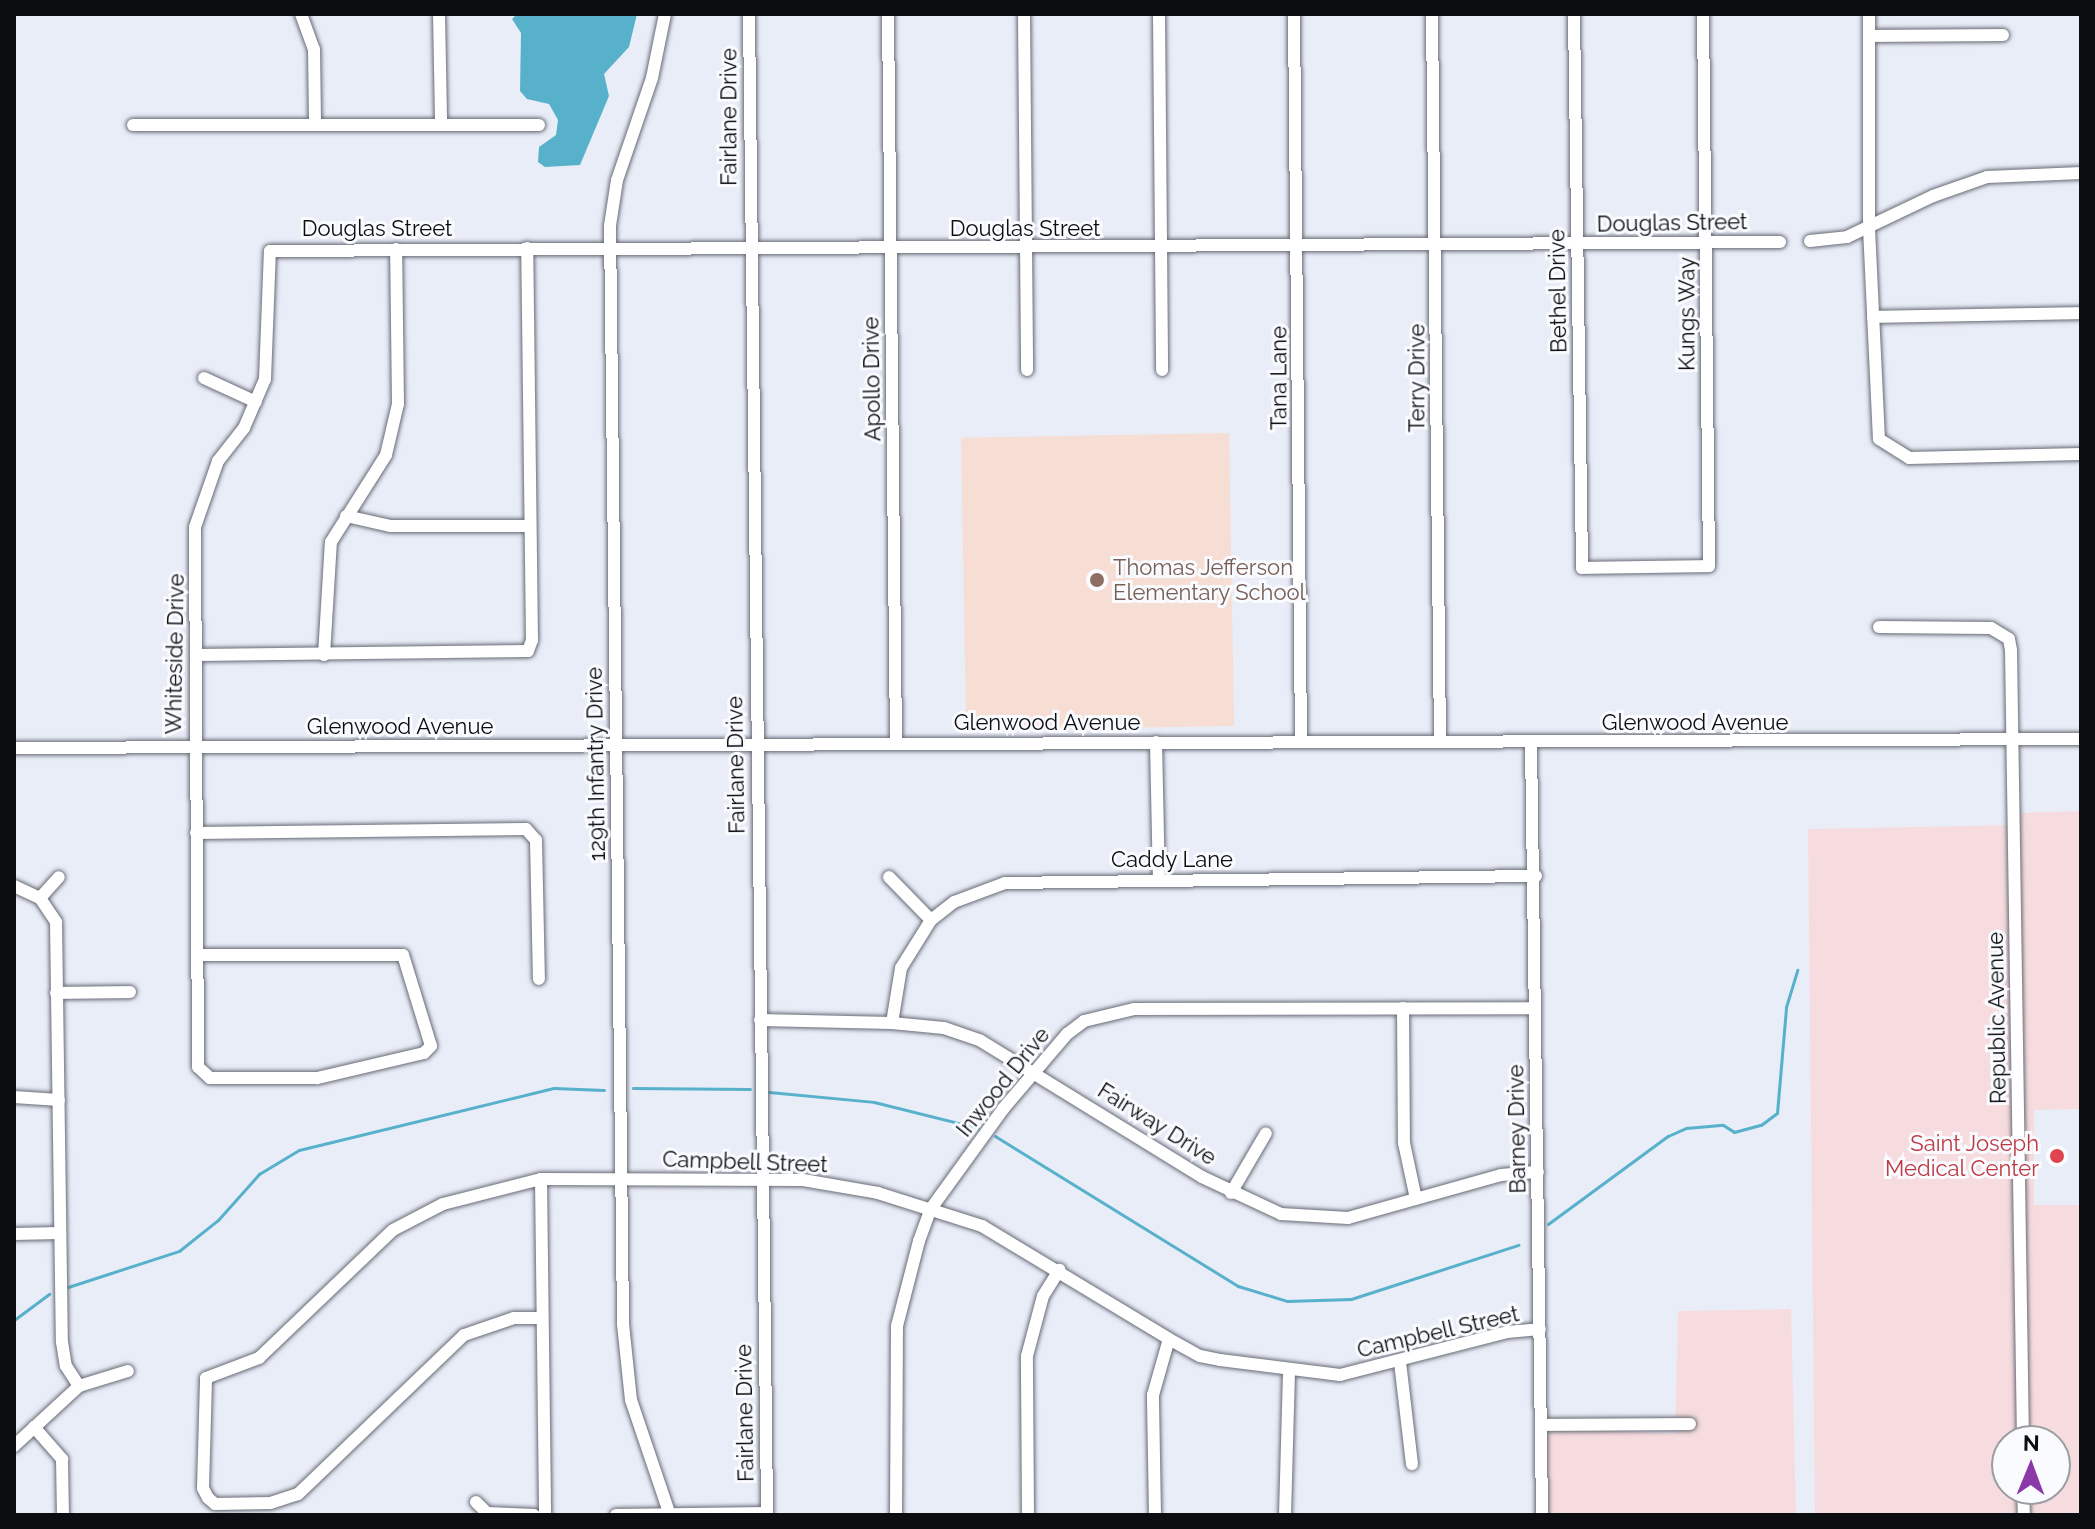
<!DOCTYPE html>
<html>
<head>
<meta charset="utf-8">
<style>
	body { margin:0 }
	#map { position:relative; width:2095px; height:1529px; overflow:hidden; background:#e9edf8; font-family:Raleway,sans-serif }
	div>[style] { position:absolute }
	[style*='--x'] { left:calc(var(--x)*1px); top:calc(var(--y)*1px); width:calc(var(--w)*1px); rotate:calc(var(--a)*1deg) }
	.industrial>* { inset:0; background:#f7dcdf }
	.education>* { inset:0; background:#f6ded4; transform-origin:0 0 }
	.water>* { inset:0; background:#57b1cb }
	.stream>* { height:3px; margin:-1.5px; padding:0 1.5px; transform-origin:1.5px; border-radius:1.5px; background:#57b1cb }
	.roads { filter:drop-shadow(0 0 2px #676b75) drop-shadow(0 0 2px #676b75) }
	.minor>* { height:12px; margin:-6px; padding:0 6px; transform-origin:6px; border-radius:6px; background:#fff }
	.dots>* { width:22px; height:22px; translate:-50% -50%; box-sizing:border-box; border:4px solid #f9fbff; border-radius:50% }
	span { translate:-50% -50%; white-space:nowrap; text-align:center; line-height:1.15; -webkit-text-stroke:6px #f9fbff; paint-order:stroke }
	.street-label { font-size:22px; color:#0b0d10 }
	.education-label { font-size:22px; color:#785e54 }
	.left { translate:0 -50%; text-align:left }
	.health-label { font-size:22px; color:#be3a42 }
	.right { translate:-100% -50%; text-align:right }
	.frame { position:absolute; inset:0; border:16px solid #0b0d10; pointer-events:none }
	.north { position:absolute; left:1991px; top:1425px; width:80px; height:80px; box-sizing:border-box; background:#f9fbff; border:2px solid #9a9c9f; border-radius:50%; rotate:1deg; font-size:22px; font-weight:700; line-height:32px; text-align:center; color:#0b0d10 }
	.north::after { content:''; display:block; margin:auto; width:28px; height:36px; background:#8b39a9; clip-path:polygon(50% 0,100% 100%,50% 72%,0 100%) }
</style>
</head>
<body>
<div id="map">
	<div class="industrial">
		<div style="clip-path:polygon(evenodd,2081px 811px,2081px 1109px,2034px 1110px,2034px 1205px,2081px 1205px,2081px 1515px,1815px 1515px,1808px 829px,2019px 825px,2019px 813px,2081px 811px,2007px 1441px,2055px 1441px,2055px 1489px,2007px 1489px,2007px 1441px)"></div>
		<div style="clip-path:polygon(1791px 1309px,1796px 1515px,1547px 1515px,1546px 1438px,1556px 1428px,1675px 1434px,1678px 1311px)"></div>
	</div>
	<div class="education">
		<div style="left:1229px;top:433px;width:293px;height:268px;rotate:89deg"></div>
	</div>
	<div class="water">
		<div style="clip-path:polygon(517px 14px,637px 14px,629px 47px,604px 74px,609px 96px,580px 165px,545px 167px,538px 162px,539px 147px,556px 135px,558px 120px,549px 104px,527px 99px,520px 91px,521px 33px,512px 19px)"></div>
	</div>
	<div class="stream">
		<div style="--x:633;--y:1088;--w:117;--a:0.5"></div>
		<div style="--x:769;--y:1092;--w:105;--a:5.4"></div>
		<div style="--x:874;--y:1102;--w:107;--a:14"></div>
		<div style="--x:995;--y:1136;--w:286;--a:31.7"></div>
		<div style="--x:1238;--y:1286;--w:51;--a:17"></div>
		<div style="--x:1287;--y:1301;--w:64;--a:-1.8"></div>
		<div style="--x:1351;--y:1299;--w:176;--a:-17.9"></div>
		<div style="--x:1548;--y:1224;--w:149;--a:-36.3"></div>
		<div style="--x:1668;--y:1136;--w:20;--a:-24"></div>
		<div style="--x:1686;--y:1128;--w:37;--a:-5"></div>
		<div style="--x:1723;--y:1125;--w:13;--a:32"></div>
		<div style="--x:1734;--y:1132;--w:28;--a:-15"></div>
		<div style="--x:1761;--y:1125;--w:20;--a:-37"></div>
		<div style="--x:1777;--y:1113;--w:106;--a:-85.1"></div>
		<div style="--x:1786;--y:1007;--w:39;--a:-73"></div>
		<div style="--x:68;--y:1287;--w:117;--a:-18"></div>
		<div style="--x:179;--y:1251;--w:50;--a:-38.5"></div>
		<div style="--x:218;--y:1220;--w:62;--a:-48.3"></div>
		<div style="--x:259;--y:1174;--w:47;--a:-31"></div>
		<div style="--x:299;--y:1150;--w:262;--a:-13.7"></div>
		<div style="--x:554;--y:1088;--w:50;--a:2.3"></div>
		<div style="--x:14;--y:1320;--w:44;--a:-36.6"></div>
	</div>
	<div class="roads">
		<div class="minor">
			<div style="--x:301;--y:14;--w:37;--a:70"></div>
			<div style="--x:314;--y:49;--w:75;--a:89.2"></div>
			<div style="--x:439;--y:14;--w:109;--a:88.9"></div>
			<div style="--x:665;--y:14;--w:65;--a:101.5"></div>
			<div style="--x:652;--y:78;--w:108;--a:108.9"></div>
			<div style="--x:617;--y:180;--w:47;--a:98.7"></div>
			<div style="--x:610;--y:226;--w:1098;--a:89.32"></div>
			<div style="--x:623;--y:1324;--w:76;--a:84"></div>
			<div style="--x:631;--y:1400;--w:121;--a:71.3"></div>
			<div style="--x:749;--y:14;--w:1501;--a:89.31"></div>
			<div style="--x:888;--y:14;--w:730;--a:89.37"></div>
			<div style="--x:1024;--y:14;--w:356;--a:89.5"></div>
			<div style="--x:1159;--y:14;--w:356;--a:89.5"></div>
			<div style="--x:1294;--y:14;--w:728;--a:89.45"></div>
			<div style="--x:1432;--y:14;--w:728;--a:89.37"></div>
			<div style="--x:1574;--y:14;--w:554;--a:89.17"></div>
			<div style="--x:1582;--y:568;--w:127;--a:-0.9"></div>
			<div style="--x:1709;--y:566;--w:552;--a:-90.62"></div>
			<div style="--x:1869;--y:14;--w:214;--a:90"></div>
			<div style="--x:1869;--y:228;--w:211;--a:87.3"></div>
			<div style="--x:1879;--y:439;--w:36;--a:32"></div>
			<div style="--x:1909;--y:458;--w:172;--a:-1.3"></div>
			<div style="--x:1869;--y:36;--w:134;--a:-0.4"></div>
			<div style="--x:133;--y:125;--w:406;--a:0"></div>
			<div style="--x:1810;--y:241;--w:37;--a:-6"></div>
			<div style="--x:1847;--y:237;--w:95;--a:-25.5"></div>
			<div style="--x:1933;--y:196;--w:57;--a:-19.4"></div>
			<div style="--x:1987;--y:177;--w:94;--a:-2.4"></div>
			<div style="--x:1873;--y:317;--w:208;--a:-1.1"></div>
			<div style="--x:204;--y:378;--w:57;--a:24.8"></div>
			<div style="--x:346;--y:516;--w:45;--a:12.8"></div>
			<div style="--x:390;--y:526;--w:139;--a:0"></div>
			<div style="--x:1879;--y:627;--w:112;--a:0.5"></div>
			<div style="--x:1991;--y:628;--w:21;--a:31"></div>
			<div style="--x:2009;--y:639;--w:11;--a:80"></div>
			<div style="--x:2011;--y:650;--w:791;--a:89.13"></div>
			<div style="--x:197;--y:655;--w:331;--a:-0.7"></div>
			<div style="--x:528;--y:651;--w:12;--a:-70"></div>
			<div style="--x:532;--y:640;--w:392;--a:-90.7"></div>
			<div style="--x:324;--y:655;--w:113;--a:-86.5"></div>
			<div style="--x:331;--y:542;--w:103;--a:-57.7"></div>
			<div style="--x:386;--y:455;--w:52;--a:-76.8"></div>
			<div style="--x:398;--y:404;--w:155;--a:-90.7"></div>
			<div style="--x:1156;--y:742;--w:138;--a:88.8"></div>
			<div style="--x:1531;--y:743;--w:772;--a:89.18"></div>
			<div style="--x:14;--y:748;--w:2067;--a:-0.25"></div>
			<div style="--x:196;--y:833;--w:330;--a:-0.7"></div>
			<div style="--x:526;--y:829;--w:15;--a:48"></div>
			<div style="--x:536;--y:840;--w:139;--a:88.8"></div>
			<div style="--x:889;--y:877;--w:60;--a:45.7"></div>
			<div style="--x:14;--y:886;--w:29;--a:25"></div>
			<div style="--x:40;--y:898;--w:29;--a:56"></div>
			<div style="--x:56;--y:922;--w:420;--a:89.2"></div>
			<div style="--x:62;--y:1342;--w:24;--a:81"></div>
			<div style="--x:66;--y:1366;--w:24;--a:57"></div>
			<div style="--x:40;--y:898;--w:28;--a:-48"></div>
			<div style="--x:199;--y:955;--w:204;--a:0"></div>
			<div style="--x:403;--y:955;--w:95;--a:72.9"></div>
			<div style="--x:431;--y:1046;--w:10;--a:135"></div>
			<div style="--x:424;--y:1053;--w:110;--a:166.8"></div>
			<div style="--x:317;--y:1078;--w:107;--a:180"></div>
			<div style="--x:210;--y:1078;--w:16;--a:-137"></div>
			<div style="--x:198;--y:1067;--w:540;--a:-90.32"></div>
			<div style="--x:195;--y:527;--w:70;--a:-70.8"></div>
			<div style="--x:218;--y:461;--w:42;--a:-51.8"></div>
			<div style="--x:244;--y:428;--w:53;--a:-66.8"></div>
			<div style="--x:265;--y:379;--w:128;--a:-87.8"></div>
			<div style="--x:270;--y:251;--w:1510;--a:-0.34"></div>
			<div style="--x:56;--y:993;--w:74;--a:-0.8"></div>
			<div style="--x:1403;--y:1008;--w:135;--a:89.6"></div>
			<div style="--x:1404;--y:1143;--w:57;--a:77.9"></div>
			<div style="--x:760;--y:1020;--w:132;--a:1.3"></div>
			<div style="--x:892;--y:1023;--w:52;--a:5.5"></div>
			<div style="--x:944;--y:1028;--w:39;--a:19"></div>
			<div style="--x:981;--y:1041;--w:259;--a:31.6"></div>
			<div style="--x:1202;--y:1177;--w:87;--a:25.1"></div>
			<div style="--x:1281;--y:1214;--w:67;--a:3.4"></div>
			<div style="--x:1348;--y:1218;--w:159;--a:-15.7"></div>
			<div style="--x:1501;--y:1175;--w:37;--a:-5"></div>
			<div style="--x:892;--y:1023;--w:56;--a:-80.7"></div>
			<div style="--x:901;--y:968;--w:57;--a:-58"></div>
			<div style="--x:931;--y:920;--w:29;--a:-38"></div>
			<div style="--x:954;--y:902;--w:54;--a:-20.4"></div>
			<div style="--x:1005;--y:883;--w:531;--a:-0.76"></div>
			<div style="--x:14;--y:1097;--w:45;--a:3.8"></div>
			<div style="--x:541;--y:1179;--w:336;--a:89.3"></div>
			<div style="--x:1231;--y:1193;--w:69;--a:-59.7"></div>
			<div style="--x:14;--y:1234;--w:45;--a:-1.3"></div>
			<div style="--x:542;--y:1318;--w:28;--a:180"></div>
			<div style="--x:514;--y:1318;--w:53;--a:161.2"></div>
			<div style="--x:464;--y:1335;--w:230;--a:136.2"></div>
			<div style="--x:298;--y:1494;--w:29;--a:162"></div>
			<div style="--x:270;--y:1503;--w:55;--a:179"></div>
			<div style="--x:215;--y:1504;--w:9;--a:-139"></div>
			<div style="--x:208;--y:1498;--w:11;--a:-117"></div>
			<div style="--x:203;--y:1488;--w:110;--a:-88.4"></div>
			<div style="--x:206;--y:1378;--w:57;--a:-20.7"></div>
			<div style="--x:259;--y:1358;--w:185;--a:-43.7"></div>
			<div style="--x:393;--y:1230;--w:56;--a:-27.5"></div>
			<div style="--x:443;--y:1204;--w:101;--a:-14.3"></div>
			<div style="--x:541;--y:1179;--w:262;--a:0.2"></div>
			<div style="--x:803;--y:1180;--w:76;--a:9.8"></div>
			<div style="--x:878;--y:1193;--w:109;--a:17.6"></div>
			<div style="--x:982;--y:1226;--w:218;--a:31.1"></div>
			<div style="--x:1169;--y:1339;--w:35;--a:29"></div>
			<div style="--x:1200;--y:1356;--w:20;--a:11"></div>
			<div style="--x:1220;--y:1360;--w:121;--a:7.1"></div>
			<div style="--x:1340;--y:1375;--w:172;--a:-14.4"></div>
			<div style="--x:1507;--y:1332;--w:33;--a:-5"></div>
			<div style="--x:1400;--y:1362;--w:103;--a:83.3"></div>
			<div style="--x:1541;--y:1425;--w:149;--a:-0.4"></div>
			<div style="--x:34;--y:1427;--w:43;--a:48.8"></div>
			<div style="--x:62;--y:1459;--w:56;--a:89"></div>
			<div style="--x:14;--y:1446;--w:88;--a:-42.7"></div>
			<div style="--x:79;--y:1386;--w:51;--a:-17"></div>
			<div style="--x:2023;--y:1489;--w:26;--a:88"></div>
			<div style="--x:476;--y:1502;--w:16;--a:45"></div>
			<div style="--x:487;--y:1513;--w:47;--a:2.4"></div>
			<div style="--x:616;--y:1515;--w:151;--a:-0.8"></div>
			<div style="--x:896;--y:1515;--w:189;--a:-89.7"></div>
			<div style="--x:897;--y:1326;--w:88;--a:-75.5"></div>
			<div style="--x:919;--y:1241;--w:33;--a:-70"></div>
			<div style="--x:930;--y:1210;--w:125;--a:-54.1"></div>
			<div style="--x:1003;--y:1109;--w:99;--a:-49.5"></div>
			<div style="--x:1067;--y:1034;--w:21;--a:-37"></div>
			<div style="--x:1084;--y:1021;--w:51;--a:-13.5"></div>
			<div style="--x:1134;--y:1009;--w:401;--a:-0.1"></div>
			<div style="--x:1028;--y:1515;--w:159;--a:-90.4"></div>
			<div style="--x:1027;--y:1356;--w:62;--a:-75.1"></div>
			<div style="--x:1043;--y:1296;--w:31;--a:-58"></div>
			<div style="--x:1155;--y:1515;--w:120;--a:-91"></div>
			<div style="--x:1153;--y:1395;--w:58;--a:-74.1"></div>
			<div style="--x:1285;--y:1515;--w:146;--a:-88.4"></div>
		</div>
	</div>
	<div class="dots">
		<div style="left:1097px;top:580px;background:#8d6e63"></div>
		<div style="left:2057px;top:1156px;background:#e0444e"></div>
	</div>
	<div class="street-label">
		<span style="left:729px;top:117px;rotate:-90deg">Fairlane Drive</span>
		<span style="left:1672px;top:223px;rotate:-1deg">Douglas Street</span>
		<span style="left:377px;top:229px">Douglas Street</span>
		<span style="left:1025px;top:229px">Douglas Street</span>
		<span style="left:1558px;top:291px;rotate:-91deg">Bethel Drive</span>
		<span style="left:1687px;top:314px;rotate:-90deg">Kungs Way</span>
		<span style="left:1279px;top:378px;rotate:-90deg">Tana Lane</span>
		<span style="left:1417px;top:378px;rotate:-90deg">Terry Drive</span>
		<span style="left:872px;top:379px;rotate:-91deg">Apollo Drive</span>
		<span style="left:175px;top:654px;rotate:-89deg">Whiteside Drive</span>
		<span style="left:1047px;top:723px">Glenwood Avenue</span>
		<span style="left:1695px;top:723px">Glenwood Avenue</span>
		<span style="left:400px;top:727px">Glenwood Avenue</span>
		<span style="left:596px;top:764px;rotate:-91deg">129th Infantry Drive</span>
		<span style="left:736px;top:765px;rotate:-91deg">Fairlane Drive</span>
		<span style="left:1172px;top:860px">Caddy Lane</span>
		<span style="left:1997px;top:1018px;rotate:-91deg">Republic Avenue</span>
		<span style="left:1003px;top:1082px;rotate:-51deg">Inwood Drive</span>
		<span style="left:1157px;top:1124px;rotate:32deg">Fairway Drive</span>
		<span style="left:1517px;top:1129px;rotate:-91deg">Barney Drive</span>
		<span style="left:745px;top:1162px;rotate:2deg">Campbell Street</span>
		<span style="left:1438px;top:1332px;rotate:-13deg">Campbell Street</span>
		<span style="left:745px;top:1413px;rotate:-91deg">Fairlane Drive</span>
	</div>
	<div class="education-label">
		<span class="left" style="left:1113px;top:580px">Thomas Jefferson<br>Elementary School</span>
	</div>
	<div class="health-label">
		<span class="right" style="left:2039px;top:1156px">Saint Joseph<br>Medical Center</span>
	</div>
	<div class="frame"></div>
	<div class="north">N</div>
</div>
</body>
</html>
